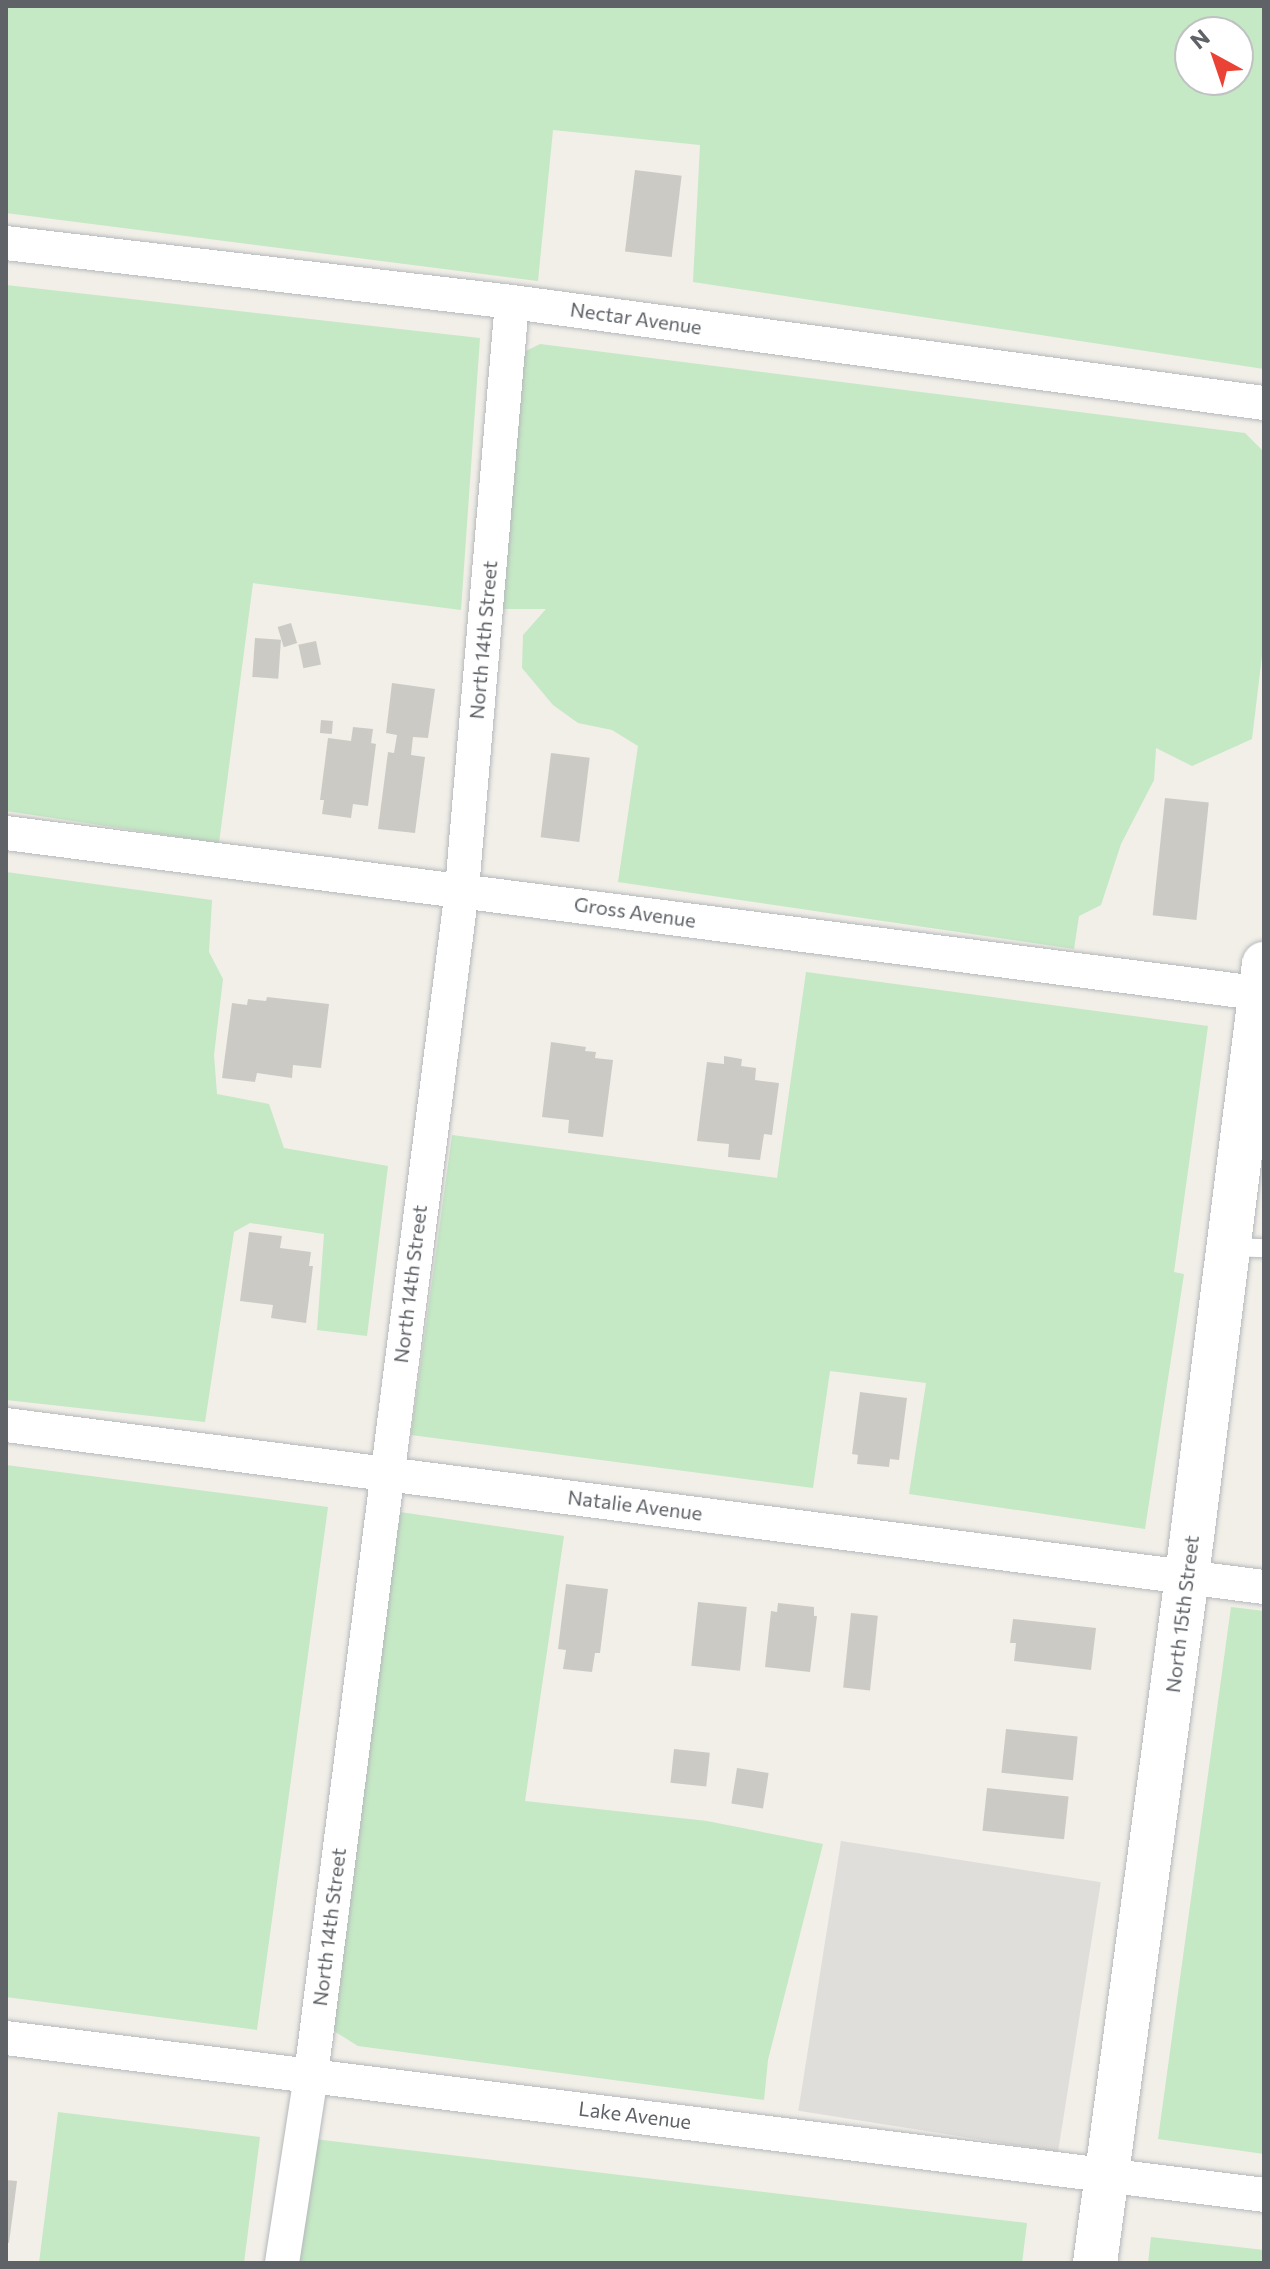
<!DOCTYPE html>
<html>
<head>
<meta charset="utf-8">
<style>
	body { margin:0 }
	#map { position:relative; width:1270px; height:2269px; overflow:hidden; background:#f1efe8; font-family:Commissioner,sans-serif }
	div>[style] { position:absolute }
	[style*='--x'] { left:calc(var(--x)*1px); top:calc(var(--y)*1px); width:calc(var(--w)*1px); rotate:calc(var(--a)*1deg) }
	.industrial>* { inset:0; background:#e0deda; transform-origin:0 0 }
	.green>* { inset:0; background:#c5e8c5 }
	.building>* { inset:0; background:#cccac5; transform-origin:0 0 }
	.roads { filter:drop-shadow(0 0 2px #b5b8bc) drop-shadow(0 0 2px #b5b8bc) }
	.service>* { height:18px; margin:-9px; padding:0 9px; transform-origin:9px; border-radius:9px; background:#fff }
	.minor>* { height:34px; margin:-17px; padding:0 17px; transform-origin:17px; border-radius:17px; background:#fff }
	.tertiary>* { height:44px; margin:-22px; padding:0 22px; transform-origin:22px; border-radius:22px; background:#fff }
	span { translate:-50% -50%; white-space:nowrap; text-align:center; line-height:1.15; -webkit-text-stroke:6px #fff; paint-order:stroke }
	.street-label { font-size:20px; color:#5f6368 }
	.frame { position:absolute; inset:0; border:8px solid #5f6368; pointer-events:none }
	.north { position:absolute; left:1174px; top:16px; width:80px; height:80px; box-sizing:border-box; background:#fff; border:2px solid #bfc1c3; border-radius:50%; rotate:320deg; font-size:22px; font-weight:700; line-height:32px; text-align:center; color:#5f6368 }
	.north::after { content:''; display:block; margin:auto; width:28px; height:36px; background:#ea4335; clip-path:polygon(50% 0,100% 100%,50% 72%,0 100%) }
</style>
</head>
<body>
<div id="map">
	<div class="industrial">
		<div style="left:841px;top:1841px;width:263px;height:273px;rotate:9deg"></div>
	</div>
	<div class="green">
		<div style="clip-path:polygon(evenodd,6px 6px,1264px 6px,1264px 369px,693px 282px,700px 145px,553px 130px,538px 281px,6px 213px,6px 6px,1190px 32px,1238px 32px,1238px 80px,1190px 80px,1190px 32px)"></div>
		<div style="clip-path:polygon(6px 285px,480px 338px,461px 610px,253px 583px,219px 843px,6px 811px)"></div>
		<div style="clip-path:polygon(540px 344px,1245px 433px,1264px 452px,1264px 639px,1252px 739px,1192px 766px,1156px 748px,1154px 780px,1121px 844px,1101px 905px,1079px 916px,1074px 949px,618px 882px,638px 746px,612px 730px,578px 723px,553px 705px,522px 668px,523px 635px,546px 609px,496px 609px,518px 355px)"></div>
		<div style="clip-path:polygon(6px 872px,212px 900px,209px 952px,223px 979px,214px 1055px,217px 1094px,269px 1104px,284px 1148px,388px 1166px,367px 1336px,317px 1330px,324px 1234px,250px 1223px,234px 1232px,205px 1422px,6px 1400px)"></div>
		<div style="clip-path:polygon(806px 972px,1208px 1026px,1174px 1272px,1184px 1274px,1145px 1529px,909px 1494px,926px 1383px,830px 1371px,813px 1488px,411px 1435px,452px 1135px,777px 1178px)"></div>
		<div style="clip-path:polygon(6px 1465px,328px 1507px,257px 2030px,6px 1997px)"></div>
		<div style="clip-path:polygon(400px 1512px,564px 1536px,525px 1801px,707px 1821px,823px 1844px,768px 2060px,764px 2100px,358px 2046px,329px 2028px)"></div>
		<div style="clip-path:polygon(1231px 1607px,1264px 1611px,1264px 2154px,1158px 2139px)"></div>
		<div style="clip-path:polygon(58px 2112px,260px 2137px,244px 2263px,39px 2263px)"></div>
		<div style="clip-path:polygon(314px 2139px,1027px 2223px,1022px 2263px,299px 2263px)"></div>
		<div style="clip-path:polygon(1151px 2237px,1264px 2250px,1264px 2263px,1148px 2263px)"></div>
	</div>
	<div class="building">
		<div style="left:635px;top:170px;width:47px;height:82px;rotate:7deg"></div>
		<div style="left:291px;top:623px;width:21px;height:14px;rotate:73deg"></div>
		<div style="left:255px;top:638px;width:26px;height:39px;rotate:4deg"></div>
		<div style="left:316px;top:641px;width:24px;height:18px;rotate:78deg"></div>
		<div style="clip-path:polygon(392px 683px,435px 689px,428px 738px,413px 737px,411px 755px,425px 757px,415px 833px,378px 829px,388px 752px,394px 753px,397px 735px,386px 733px)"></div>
		<div style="left:321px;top:720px;width:12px;height:13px;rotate:5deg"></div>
		<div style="clip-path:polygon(353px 727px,373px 729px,371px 743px,376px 744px,368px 806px,353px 804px,351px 818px,322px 814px,324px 800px,320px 800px,328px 738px,351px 741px)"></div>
		<div style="left:551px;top:753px;width:39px;height:85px;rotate:7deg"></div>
		<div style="left:1165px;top:798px;width:44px;height:118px;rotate:6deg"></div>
		<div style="clip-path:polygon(267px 997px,329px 1004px,321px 1068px,293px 1065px,292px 1078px,257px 1073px,255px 1082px,222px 1078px,232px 1003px,247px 1005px,248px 999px,266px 1001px)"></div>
		<div style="clip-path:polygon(551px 1042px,586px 1047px,585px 1051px,596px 1052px,595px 1058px,613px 1060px,603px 1137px,568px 1133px,569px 1120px,542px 1117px)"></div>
		<div style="clip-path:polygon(724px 1056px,742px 1059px,741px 1066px,756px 1068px,755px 1080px,779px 1083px,772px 1135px,764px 1134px,760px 1160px,728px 1157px,729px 1144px,697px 1141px,707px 1062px,724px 1064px)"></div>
		<div style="clip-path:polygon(249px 1232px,282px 1236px,280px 1248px,311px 1252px,309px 1266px,313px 1266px,306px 1323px,271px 1318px,273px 1305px,240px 1301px)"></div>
		<div style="clip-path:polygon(860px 1392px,907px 1398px,899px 1460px,890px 1459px,889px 1467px,857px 1464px,858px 1455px,852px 1454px)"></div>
		<div style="clip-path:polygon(566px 1584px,608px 1589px,600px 1653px,595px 1653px,592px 1672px,563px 1669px,566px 1650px,558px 1649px)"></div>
		<div style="left:698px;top:1602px;width:49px;height:64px;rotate:6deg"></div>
		<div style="clip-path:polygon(778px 1603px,814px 1607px,814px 1616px,817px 1616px,810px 1672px,765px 1667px,771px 1611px,777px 1612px)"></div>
		<div style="left:851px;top:1613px;width:27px;height:75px;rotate:6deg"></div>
		<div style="clip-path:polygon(1013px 1619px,1096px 1628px,1091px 1670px,1014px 1661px,1016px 1643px,1010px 1643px)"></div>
		<div style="left:1006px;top:1729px;width:72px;height:44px;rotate:6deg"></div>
		<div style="left:674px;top:1749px;width:36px;height:34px;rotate:6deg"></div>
		<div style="left:737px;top:1768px;width:32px;height:36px;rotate:9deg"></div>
		<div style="left:987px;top:1788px;width:82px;height:43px;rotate:6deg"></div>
		<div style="clip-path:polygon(6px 2180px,17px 2181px,9px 2243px,6px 2242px)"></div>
	</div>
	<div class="roads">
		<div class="service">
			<div style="--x:1229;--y:1247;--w:35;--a:2"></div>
		</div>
		<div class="minor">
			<div style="--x:6;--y:243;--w:509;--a:6.65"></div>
			<div style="--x:512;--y:302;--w:759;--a:7.65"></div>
			<div style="--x:6;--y:833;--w:1268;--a:7.29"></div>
			<div style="--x:6;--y:1425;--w:1268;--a:7.34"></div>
			<div style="--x:6;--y:2038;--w:1268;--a:7.11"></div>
			<div style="--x:282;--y:2263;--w:190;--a:-81.2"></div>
			<div style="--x:311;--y:2075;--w:1196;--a:-82.74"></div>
			<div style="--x:462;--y:889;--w:589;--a:-85.13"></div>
		</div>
		<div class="tertiary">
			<div style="--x:1095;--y:2263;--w:693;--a:-82.37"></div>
			<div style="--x:1187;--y:1576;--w:617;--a:-82.83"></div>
		</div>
	</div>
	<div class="street-label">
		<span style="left:636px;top:318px;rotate:8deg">Nectar Avenue</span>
		<span style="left:483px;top:640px;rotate:-85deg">North 14th Street</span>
		<span style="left:635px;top:912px;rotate:8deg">Gross Avenue</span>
		<span style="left:410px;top:1284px;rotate:-83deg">North 14th Street</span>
		<span style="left:635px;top:1505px;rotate:7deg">Natalie Avenue</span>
		<span style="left:1182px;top:1614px;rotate:-83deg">North 15th Street</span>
		<span style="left:329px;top:1927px;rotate:-83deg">North 14th Street</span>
		<span style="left:635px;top:2115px;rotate:7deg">Lake Avenue</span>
	</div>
	<div class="frame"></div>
	<div class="north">N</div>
</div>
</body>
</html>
